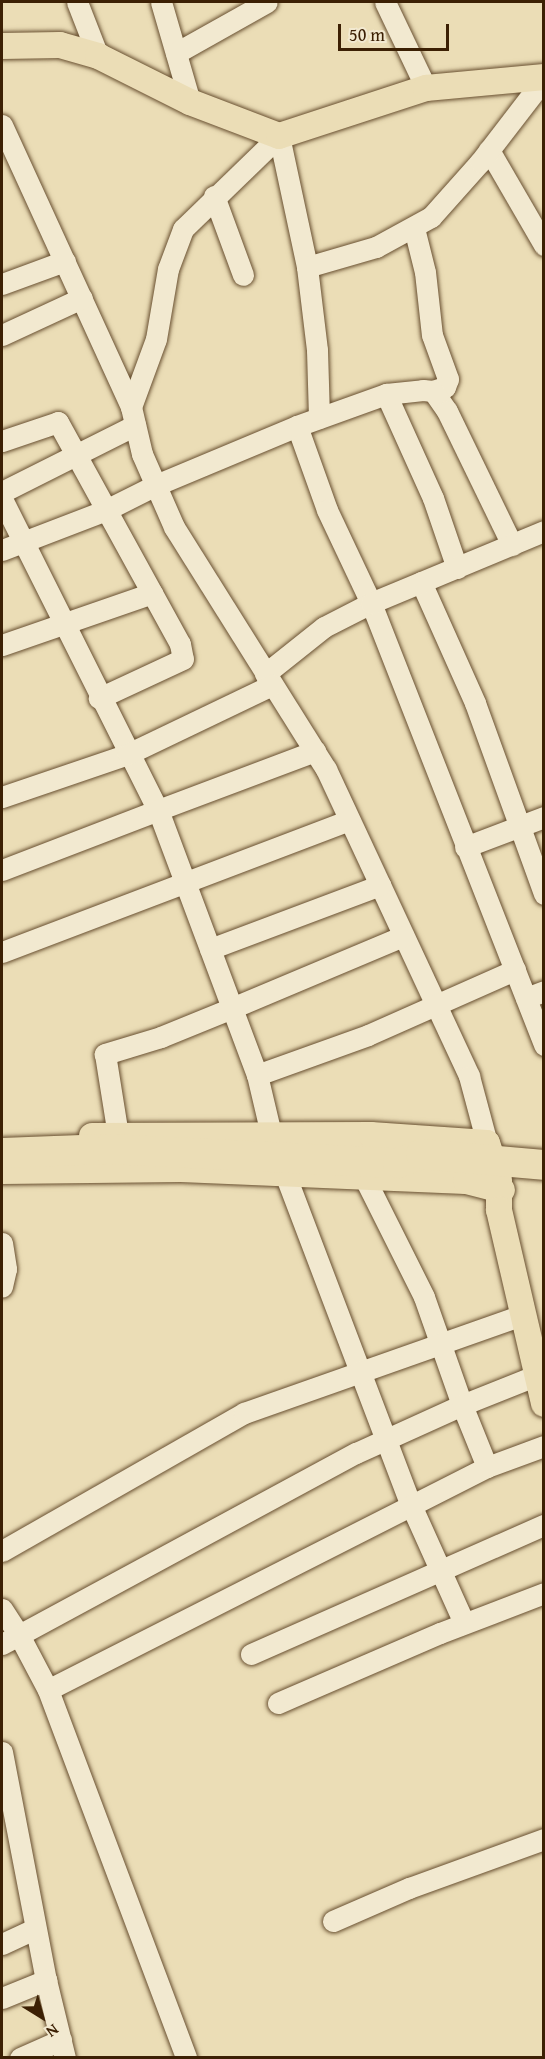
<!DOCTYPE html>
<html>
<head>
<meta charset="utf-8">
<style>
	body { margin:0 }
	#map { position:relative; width:545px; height:2059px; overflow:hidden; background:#ebddb6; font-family:"Gentium Book Plus",serif }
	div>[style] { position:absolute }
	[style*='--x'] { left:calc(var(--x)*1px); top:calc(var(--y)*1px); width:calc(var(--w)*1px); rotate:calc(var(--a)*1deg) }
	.roads { filter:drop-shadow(0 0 2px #684f30) drop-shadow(0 0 2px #684f30) }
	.minor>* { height:21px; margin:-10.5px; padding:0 10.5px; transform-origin:10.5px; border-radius:10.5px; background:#f2e9d0 }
	.major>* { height:26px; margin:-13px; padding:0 13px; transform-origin:13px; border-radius:13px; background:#ebddb6 }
	.highway>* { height:30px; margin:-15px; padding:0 15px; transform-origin:15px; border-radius:15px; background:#ebddb6 }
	span { translate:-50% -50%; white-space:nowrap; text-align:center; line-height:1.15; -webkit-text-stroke:6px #f2e9d0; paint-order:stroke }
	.frame { position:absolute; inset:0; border:3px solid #3c2004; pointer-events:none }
	.north { position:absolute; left:12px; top:1987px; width:60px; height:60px; -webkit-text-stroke:4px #f2e9d0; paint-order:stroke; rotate:143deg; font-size:16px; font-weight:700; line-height:24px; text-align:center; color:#3c2004 }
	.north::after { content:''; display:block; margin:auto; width:21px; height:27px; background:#3c2004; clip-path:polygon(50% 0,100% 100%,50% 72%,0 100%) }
	.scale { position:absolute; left:338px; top:24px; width:111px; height:27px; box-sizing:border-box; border:3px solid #3c2004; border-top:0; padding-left:8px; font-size:18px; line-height:21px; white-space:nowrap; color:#3c2004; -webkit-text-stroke:4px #f2e9d0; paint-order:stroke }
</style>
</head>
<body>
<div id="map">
	<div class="roads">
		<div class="minor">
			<div style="--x:77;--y:2;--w:58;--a:68.7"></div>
			<div style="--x:161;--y:2;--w:104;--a:73.8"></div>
			<div style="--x:385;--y:2;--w:95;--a:64.5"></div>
			<div style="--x:176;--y:53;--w:104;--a:-29.3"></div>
			<div style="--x:2;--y:125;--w:310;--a:65.4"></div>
			<div style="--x:131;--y:407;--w:48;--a:76.8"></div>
			<div style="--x:142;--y:454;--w:80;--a:66.3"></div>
			<div style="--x:174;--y:527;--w:286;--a:57.9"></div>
			<div style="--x:326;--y:769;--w:339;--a:65"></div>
			<div style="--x:469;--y:1076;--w:69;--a:75"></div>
			<div style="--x:279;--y:136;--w:134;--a:77.9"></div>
			<div style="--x:307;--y:267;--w:84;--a:83.1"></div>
			<div style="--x:317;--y:350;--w:68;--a:88.3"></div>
			<div style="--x:489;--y:150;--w:110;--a:59.9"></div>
			<div style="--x:214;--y:196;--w:84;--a:69.8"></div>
			<div style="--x:414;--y:228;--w:45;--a:76"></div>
			<div style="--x:425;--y:272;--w:63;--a:83.7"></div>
			<div style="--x:432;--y:335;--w:47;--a:70"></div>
			<div style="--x:448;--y:379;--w:9;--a:111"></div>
			<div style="--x:445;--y:387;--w:13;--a:162"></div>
			<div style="--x:307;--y:267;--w:72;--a:-16.2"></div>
			<div style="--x:376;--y:247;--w:63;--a:-28.6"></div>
			<div style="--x:431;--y:217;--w:74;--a:-48.3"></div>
			<div style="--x:480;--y:162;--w:105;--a:-52.4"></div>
			<div style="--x:2;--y:284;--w:67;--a:-20.1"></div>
			<div style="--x:2;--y:335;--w:88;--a:-24.8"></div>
			<div style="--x:386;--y:394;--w:114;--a:65.7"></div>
			<div style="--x:433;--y:498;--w:74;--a:71.1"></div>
			<div style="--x:131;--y:407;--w:72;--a:-69.8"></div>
			<div style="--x:156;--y:339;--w:71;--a:-80.3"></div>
			<div style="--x:168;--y:269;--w:43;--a:-69.4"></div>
			<div style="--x:183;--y:229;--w:134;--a:-44.1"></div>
			<div style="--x:297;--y:426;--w:89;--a:70.3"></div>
			<div style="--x:327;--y:510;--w:103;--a:64.7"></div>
			<div style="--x:371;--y:603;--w:475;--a:68.6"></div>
			<div style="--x:2;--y:441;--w:59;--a:-18.7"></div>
			<div style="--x:58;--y:422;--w:253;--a:61.2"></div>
			<div style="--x:180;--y:644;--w:15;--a:79"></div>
			<div style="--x:183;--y:659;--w:93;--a:155.1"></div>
			<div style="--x:2;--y:492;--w:149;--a:-26.7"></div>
			<div style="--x:2;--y:499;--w:348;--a:63.4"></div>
			<div style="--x:158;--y:810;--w:168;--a:-20.6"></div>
			<div style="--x:2;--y:550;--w:111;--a:-21"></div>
			<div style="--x:106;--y:510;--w:56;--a:-26.6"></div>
			<div style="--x:156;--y:485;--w:153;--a:-22.7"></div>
			<div style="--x:297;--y:426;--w:95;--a:-19.8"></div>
			<div style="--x:386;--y:394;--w:37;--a:-6"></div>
			<div style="--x:423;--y:390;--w:10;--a:6"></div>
			<div style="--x:433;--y:391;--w:24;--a:55"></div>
			<div style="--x:447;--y:411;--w:149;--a:64.1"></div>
			<div style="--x:421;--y:582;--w:133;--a:65.9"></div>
			<div style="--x:475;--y:703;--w:203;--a:70.1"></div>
			<div style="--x:2;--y:645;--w:159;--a:-19.1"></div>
			<div style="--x:265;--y:674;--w:75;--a:-38.5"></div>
			<div style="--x:324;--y:627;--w:53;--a:-27.1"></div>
			<div style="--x:371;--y:603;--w:187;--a:-22.6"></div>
			<div style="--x:2;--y:797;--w:133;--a:-18.8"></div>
			<div style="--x:128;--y:754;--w:160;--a:-25.6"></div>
			<div style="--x:465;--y:847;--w:85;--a:-20.8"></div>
			<div style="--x:2;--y:870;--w:167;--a:-21"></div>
			<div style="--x:158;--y:810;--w:211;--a:69.5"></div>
			<div style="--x:232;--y:1008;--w:77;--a:157.8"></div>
			<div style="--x:161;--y:1037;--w:59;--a:163.1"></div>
			<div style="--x:105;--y:1054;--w:82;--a:80.9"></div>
			<div style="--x:210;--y:949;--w:182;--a:-20.6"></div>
			<div style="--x:2;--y:952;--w:371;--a:-20.8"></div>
			<div style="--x:526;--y:998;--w:19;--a:-21"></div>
			<div style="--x:257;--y:1075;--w:118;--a:-19.8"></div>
			<div style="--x:368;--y:1035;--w:161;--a:-23.9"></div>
			<div style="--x:271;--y:1134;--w:61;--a:-103.3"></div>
			<div style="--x:257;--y:1075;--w:72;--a:-110.5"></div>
			<div style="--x:232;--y:1008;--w:186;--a:-22.8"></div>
			<div style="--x:285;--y:1174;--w:354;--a:69.2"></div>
			<div style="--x:411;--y:1505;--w:129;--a:65.8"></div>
			<div style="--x:364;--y:1177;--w:134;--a:63.4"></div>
			<div style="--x:424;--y:1297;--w:114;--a:70.6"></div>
			<div style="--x:462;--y:1405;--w:81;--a:-21.8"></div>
			<div style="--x:2;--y:1243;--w:26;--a:81"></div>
			<div style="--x:6;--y:1269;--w:18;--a:103"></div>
			<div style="--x:487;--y:1467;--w:61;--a:-20.2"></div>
			<div style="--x:2;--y:1551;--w:279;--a:-29.7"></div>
			<div style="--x:244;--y:1413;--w:296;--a:-19.4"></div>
			<div style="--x:2;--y:1609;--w:31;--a:57"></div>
			<div style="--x:19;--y:1635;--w:383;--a:-28.4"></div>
			<div style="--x:356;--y:1453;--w:116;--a:-24.4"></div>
			<div style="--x:462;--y:1405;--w:67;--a:68"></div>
			<div style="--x:487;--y:1467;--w:492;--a:153.1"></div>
			<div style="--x:2;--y:1644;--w:19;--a:-28"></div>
			<div style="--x:19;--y:1635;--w:62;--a:62.2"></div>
			<div style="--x:48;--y:1690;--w:393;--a:69.4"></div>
			<div style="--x:251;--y:1654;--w:320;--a:-23.8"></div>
			<div style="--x:278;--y:1703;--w:176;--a:-23.4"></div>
			<div style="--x:440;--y:1633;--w:111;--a:-21"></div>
			<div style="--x:2;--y:1752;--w:232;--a:79.1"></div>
			<div style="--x:333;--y:1921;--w:83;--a:-23.5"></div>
			<div style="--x:409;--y:1888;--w:144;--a:-19.9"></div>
			<div style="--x:2;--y:1944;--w:35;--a:-25"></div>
			<div style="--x:2;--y:1998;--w:48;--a:-22.2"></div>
			<div style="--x:46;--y:1980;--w:80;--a:76.3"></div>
			<div style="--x:20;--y:2058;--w:45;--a:-23.7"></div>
		</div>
		<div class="major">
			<div style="--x:2;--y:46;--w:58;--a:-1"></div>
			<div style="--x:60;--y:45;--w:40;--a:16"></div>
			<div style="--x:98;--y:56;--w:103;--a:26.6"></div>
			<div style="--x:190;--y:102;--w:95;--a:20.9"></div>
			<div style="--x:279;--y:136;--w:155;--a:-18.1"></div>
			<div style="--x:426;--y:88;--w:119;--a:-5.3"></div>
			<div style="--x:92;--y:1136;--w:279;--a:-0.2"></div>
			<div style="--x:371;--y:1135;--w:116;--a:3.9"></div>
			<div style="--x:487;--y:1143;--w:20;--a:72"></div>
			<div style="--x:2;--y:1171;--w:179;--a:-0.6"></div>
			<div style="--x:181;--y:1169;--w:285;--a:2.4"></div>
			<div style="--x:466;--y:1181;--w:37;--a:14"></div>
			<div style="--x:499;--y:1180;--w:30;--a:90"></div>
			<div style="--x:499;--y:1210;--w:199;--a:76.9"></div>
		</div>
		<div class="highway">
			<div style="--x:2;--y:1153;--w:106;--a:-2.2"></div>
			<div style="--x:108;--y:1149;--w:290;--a:2.8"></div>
			<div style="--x:398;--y:1163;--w:25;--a:-21"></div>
			<div style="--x:421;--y:1154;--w:123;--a:5.1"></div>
		</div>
	</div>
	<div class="frame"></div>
	<div class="north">N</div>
	<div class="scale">50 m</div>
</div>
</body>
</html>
